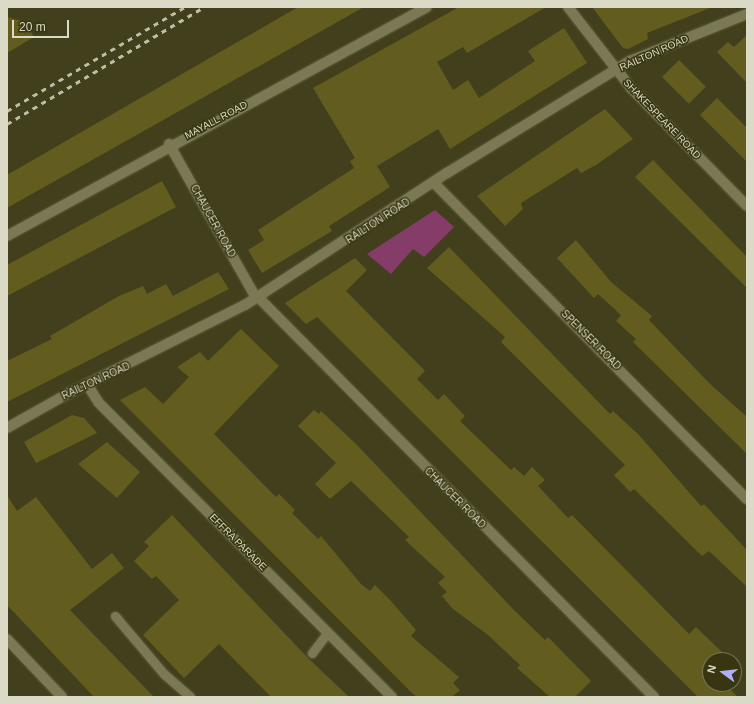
<!DOCTYPE html>
<html>
<head>
<meta charset="utf-8">
<style>
	body { margin:0 }
	#map { position:relative; width:754px; height:704px; overflow:hidden; background:#423f1c; font-family:Helvetica,sans-serif }
	div>[style] { position:absolute }
	[style*='--x'] { left:calc(var(--x)*1px); top:calc(var(--y)*1px); width:calc(var(--w)*1px); rotate:calc(var(--a)*1deg) }
	.green>* { inset:0; background:#853c69 }
	.building>* { inset:0; background:#625d1f; transform-origin:0 0 }
	.roads { filter:drop-shadow(0 0 1px #5e5c3d) drop-shadow(0 0 1px #5e5c3d) }
	.service>* { height:9px; margin:-4.5px; padding:0 4.5px; transform-origin:4.5px; border-radius:4.5px; background:#7b7954 }
	.minor>* { height:10px; margin:-5px; padding:0 5px; transform-origin:5px; border-radius:5px; background:#7b7954 }
	.rail>* { height:3px; margin-top:-1.5px; transform-origin:0; background:repeating-linear-gradient(90deg,#bebda6 0 5px,transparent 0 10px) }
	span { translate:-50% -50%; white-space:nowrap; text-align:center; line-height:1.15; -webkit-text-stroke:3px #383511; paint-order:stroke }
	.street-label { font-size:10px; color:#dbdac6 }
	.frame { position:absolute; inset:0; border:8px solid #dbdac6; pointer-events:none }
	.north { position:absolute; left:702px; top:652px; width:40px; height:40px; box-sizing:border-box; background:#383511; border:1px solid #797759; border-radius:50%; rotate:285deg; font-size:11px; font-weight:700; line-height:16px; text-align:center; color:#dbdac6 }
	.north::after { content:''; display:block; margin:auto; width:14px; height:18px; background:#afaefa; clip-path:polygon(50% 0,100% 100%,50% 72%,0 100%) }
	.scale { position:absolute; left:12px; top:20px; width:57px; height:18px; box-sizing:border-box; border:2px solid #dbdac6; border-top:0; padding-left:5px; font-size:12px; line-height:14px; white-space:nowrap; color:#dbdac6; -webkit-text-stroke:3px #383511; paint-order:stroke }
</style>
</head>
<body>
<div id="map">
	<div class="green">
		<div style="clip-path:polygon(435px 210px,454px 227px,424px 257px,413px 249px,391px 274px,367px 254px)"></div>
	</div>
	<div class="building">
		<div style="clip-path:polygon(298px 7px,364px 7px,7px 208px,7px 175px)"></div>
		<div style="clip-path:polygon(459px 7px,546px 7px,467px 53px,463px 47px,437px 62px,453px 90px,468px 80px,479px 98px,535px 61px,528px 51px,564px 28px,587px 63px,450px 149px,438px 129px,377px 166px,390px 187px,329px 226px,332px 231px,262px 273px,248px 250px,264px 240px,258px 230px,354px 168px,350px 161px,355px 158px,313px 88px)"></div>
		<div style="clip-path:polygon(592px 7px,710px 7px,710px 8px,647px 33px,648px 39px,628px 49px,623px 48px)"></div>
		<div style="clip-path:polygon(7px 17px,25px 22px,34px 37px,7px 53px)"></div>
		<div style="clip-path:polygon(747px 35px,747px 83px,717px 52px,728px 42px,734px 47px)"></div>
		<div style="left:679px;top:60px;width:38px;height:24px;rotate:45deg"></div>
		<div style="clip-path:polygon(717px 98px,747px 128px,747px 162px,700px 115px)"></div>
		<div style="clip-path:polygon(605px 109px,633px 139px,596px 165px,581px 173px,577px 168px,521px 203px,523px 209px,505px 226px,477px 196px)"></div>
		<div style="clip-path:polygon(653px 160px,747px 257px,747px 288px,635px 177px)"></div>
		<div style="clip-path:polygon(162px 181px,176px 207px,7px 296px,7px 265px)"></div>
		<div style="clip-path:polygon(576px 240px,611px 282px,652px 316px,649px 320px,709px 383px,747px 417px,747px 454px,633px 342px,636px 339px,616px 321px,621px 315px,598px 294px,594px 298px,557px 258px)"></div>
		<div style="clip-path:polygon(449px 247px,610px 414px,613px 411px,639px 435px,701px 506px,704px 504px,747px 550px,747px 587px,709px 551px,702px 556px,634px 489px,630px 492px,614px 475px,625px 465px,501px 342px,505px 337px,427px 268px)"></div>
		<div style="clip-path:polygon(355px 258px,367px 270px,346px 291px,425px 371px,417px 379px,438px 400px,444px 394px,465px 416px,460px 421px,511px 470px,514px 467px,524px 476px,532px 467px,545px 480px,538px 486px,568px 518px,572px 515px,689px 634px,696px 627px,725px 655px,721px 660px,710px 660px,710px 684px,725px 684px,738px 697px,698px 697px,317px 317px,306px 324px,285px 303px)"></div>
		<div style="clip-path:polygon(218px 272px,229px 289px,7px 402px,7px 361px,52px 339px,50px 336px,119px 296px,143px 286px,147px 294px,166px 284px,173px 296px)"></div>
		<div style="clip-path:polygon(241px 329px,279px 366px,214px 434px,276px 497px,279px 494px,295px 510px,292px 513px,318px 539px,321px 536px,361px 584px,370px 591px,375px 585px,391px 601px,416px 630px,411px 636px,459px 677px,453px 683px,460px 690px,452px 697px,417px 697px,410px 691px,120px 400px,145px 387px,163px 404px,189px 377px,177px 367px,200px 352px,208px 361px)"></div>
		<div style="clip-path:polygon(314px 410px,319px 414px,321px 411px,356px 444px,513px 609px,545px 640px,548px 637px,591px 681px,575px 697px,550px 697px,517px 668px,520px 665px,488px 635px,453px 609px,442px 596px,447px 592px,438px 583px,445px 577px,405px 540px,409px 537px,351px 481px,330px 499px,315px 484px,336px 463px,298px 426px)"></div>
		<div style="clip-path:polygon(72px 415px,84px 418px,97px 433px,36px 463px,24px 442px)"></div>
		<div style="clip-path:polygon(107px 442px,140px 472px,117px 498px,78px 464px)"></div>
		<div style="clip-path:polygon(7px 495px,17px 511px,36px 497px,92px 569px,112px 553px,124px 568px,70px 610px,154px 697px,94px 697px,7px 605px)"></div>
		<div style="clip-path:polygon(172px 515px,308px 658px,349px 697px,271px 697px,219px 644px,184px 678px,143px 635px,179px 600px,156px 576px,152px 579px,134px 561px,149px 546px,144px 542px)"></div>
	</div>
	<div class="roads">
		<div class="service">
			<div style="--x:115;--y:616;--w:76;--a:49.8"></div>
			<div style="--x:164;--y:674;--w:35;--a:41"></div>
			<div style="--x:312;--y:653;--w:26;--a:-53"></div>
		</div>
		<div class="minor">
			<div style="--x:568;--y:7;--w:103;--a:52.1"></div>
			<div style="--x:631;--y:88;--w:165;--a:45.5"></div>
			<div style="--x:169;--y:144;--w:177;--a:60.5"></div>
			<div style="--x:434;--y:183;--w:445;--a:45.3"></div>
			<div style="--x:7;--y:236;--w:478;--a:-28.6"></div>
			<div style="--x:258;--y:297;--w:563;--a:45.29"></div>
			<div style="--x:87;--y:384;--w:22;--a:58"></div>
			<div style="--x:99;--y:403;--w:415;--a:45.1"></div>
			<div style="--x:7;--y:428;--w:71;--a:-29.4"></div>
			<div style="--x:69;--y:393;--w:197;--a:-26.6"></div>
			<div style="--x:245;--y:305;--w:241;--a:-33.2"></div>
			<div style="--x:447;--y:173;--w:215;--a:-31.5"></div>
			<div style="--x:630;--y:61;--w:126;--a:-21.9"></div>
			<div style="--x:7;--y:639;--w:80;--a:46.5"></div>
		</div>
	</div>
	<div class="rail">
		<div style="--x:7;--y:111;--w:206;--a:-30.3"></div>
		<div style="--x:7;--y:124;--w:229;--a:-30.7"></div>
	</div>
	<div class="street-label">
		<span style="left:654px;top:53px;rotate:-24deg">RAILTON ROAD</span>
		<span style="left:662px;top:119px;rotate:46deg">SHAKESPEARE ROAD</span>
		<span style="left:216px;top:120px;rotate:-28deg">MAYALL ROAD</span>
		<span style="left:213px;top:221px;rotate:61deg">CHAUCER ROAD</span>
		<span style="left:378px;top:221px;rotate:-33deg">RAILTON ROAD</span>
		<span style="left:591px;top:340px;rotate:45deg">SPENSER ROAD</span>
		<span style="left:96px;top:381px;rotate:-25deg">RAILTON ROAD</span>
		<span style="left:455px;top:498px;rotate:45deg">CHAUCER ROAD</span>
		<span style="left:238px;top:542px;rotate:45deg">EFFRA PARADE</span>
	</div>
	<div class="frame"></div>
	<div class="north">N</div>
	<div class="scale">20 m</div>
</div>
</body>
</html>
